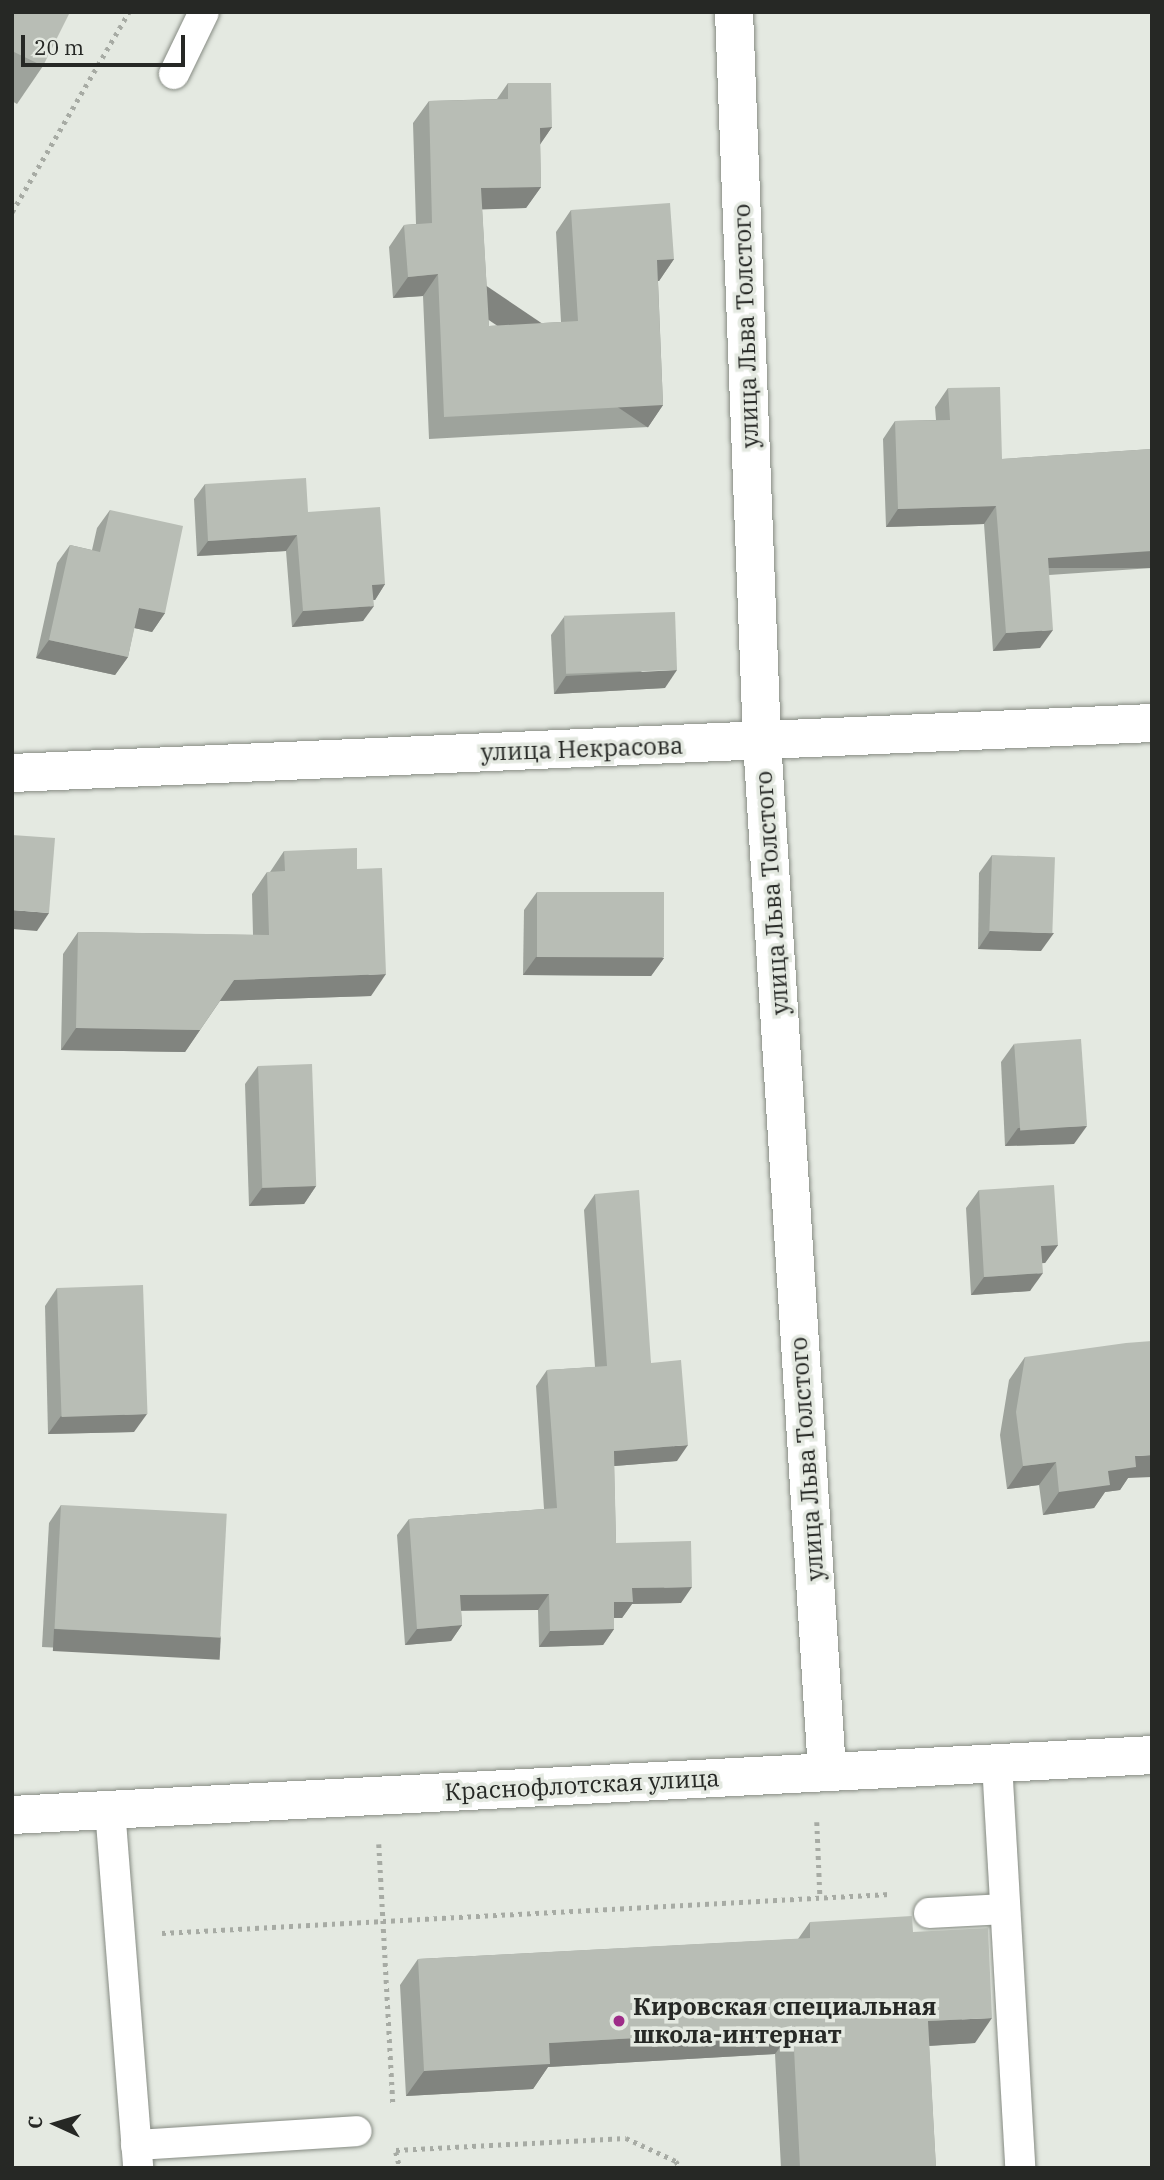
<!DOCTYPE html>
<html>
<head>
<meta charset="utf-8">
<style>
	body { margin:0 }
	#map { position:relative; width:1164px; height:2180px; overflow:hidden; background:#e4e9e1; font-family:"IBM Plex Serif",serif }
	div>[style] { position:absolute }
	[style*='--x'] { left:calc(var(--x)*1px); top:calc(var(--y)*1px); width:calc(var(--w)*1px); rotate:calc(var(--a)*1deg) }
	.path>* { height:4.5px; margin-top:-2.25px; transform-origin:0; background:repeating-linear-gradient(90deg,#a7aba4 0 3.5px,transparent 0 8.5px) }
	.roads { filter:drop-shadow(0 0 2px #868b83) drop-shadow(0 0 2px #868b83) }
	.service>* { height:30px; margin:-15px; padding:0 15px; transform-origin:15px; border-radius:15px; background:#fff }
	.minor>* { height:38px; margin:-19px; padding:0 19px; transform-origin:19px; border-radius:19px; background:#fff }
	.tertiary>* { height:38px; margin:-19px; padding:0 19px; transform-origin:19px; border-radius:19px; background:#fff }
	.wall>* { inset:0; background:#9ea39c }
	.shaded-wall>* { inset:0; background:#81847f; transform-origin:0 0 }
	.building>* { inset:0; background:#b8bdb5; transform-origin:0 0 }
	.dots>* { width:19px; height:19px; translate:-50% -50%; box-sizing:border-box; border:4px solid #e4e9e1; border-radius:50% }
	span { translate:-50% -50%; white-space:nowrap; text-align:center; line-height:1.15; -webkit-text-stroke:7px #e4e9e1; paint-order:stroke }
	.street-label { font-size:24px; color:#262825 }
	.poi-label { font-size:24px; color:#262825; font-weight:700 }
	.left { translate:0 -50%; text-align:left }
	.frame { position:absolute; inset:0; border:14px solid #262825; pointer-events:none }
	.north { position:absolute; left:21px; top:2089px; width:70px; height:70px; -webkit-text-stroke:5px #e4e9e1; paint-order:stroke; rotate:274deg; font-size:19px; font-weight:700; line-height:28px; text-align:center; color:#262825 }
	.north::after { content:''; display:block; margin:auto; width:24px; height:32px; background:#262825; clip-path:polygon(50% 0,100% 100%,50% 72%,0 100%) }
	.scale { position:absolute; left:21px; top:35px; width:164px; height:32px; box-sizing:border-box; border:4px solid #262825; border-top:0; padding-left:9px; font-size:21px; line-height:24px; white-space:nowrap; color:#262825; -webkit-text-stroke:5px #e4e9e1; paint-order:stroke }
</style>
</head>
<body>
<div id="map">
	<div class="path">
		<div style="--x:12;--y:212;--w:232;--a:-59.7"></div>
		<div style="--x:817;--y:1822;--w:73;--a:87.6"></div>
		<div style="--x:379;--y:1844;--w:260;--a:86.9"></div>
		<div style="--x:162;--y:1933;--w:729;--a:-3.07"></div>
		<div style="--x:396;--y:2150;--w:230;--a:-3"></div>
		<div style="--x:626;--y:2138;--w:55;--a:24.7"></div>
		<div style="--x:676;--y:2161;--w:8;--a:60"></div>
		<div style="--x:396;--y:2152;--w:16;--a:76"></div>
	</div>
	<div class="roads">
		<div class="service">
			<div style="--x:174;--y:74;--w:69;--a:-64.2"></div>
			<div style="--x:997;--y:1763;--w:406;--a:86.7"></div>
			<div style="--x:110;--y:1809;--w:360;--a:85.5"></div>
			<div style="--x:929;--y:1913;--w:76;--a:-3"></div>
			<div style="--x:136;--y:2145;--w:221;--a:-3.6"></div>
		</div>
		<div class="minor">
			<div style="--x:734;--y:12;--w:730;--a:87.8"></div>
			<div style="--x:762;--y:741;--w:1033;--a:86.39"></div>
			<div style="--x:12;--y:773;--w:1141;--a:-2.51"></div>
		</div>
		<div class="tertiary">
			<div style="--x:12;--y:1815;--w:1142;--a:-3.01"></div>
		</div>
	</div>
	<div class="wall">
		<div style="clip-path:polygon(12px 12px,43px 66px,17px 104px,12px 101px)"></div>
		<div style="clip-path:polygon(508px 83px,552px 127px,540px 144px,541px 187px,526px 208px,482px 209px,489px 326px,561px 322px,556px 232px,571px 210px,674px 259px,659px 281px,658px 281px,663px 405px,648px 427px,429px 439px,423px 296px,393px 298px,389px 247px,404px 225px,416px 224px,413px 123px,429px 101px,497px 99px)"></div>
		<div style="clip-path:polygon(948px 388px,1002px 459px,1152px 449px,1152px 568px,1049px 575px,1040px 648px,993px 651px,984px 524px,886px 527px,883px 439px,895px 421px,936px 420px,935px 407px)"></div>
		<div style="clip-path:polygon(205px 484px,385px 584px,375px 600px,373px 600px,363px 621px,292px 627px,286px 551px,197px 556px,194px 499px)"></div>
		<div style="clip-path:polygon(110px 510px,165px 613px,152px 632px,134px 628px,128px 657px,115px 675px,36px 658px,57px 563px,70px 545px,92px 550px,97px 528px)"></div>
		<div style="clip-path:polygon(564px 617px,665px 688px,554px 694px,551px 635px)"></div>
		<div style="clip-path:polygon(284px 851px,357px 869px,371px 996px,220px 1001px,185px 1052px,61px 1050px,63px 954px,78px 932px,253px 935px,252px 894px,267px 872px,270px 872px)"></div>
		<div style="clip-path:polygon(992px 855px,1041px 951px,978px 949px,979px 873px)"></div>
		<div style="clip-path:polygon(537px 892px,664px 958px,651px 976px,523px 975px,524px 910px)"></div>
		<div style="clip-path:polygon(1014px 1044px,1074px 1144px,1005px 1146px,1001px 1062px)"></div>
		<div style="clip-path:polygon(258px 1066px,316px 1186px,304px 1204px,249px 1206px,245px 1084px)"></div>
		<div style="clip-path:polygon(979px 1190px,1058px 1245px,1045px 1263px,1042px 1263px,1030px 1291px,971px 1295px,966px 1208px)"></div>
		<div style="clip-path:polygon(595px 1194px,651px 1363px,677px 1461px,614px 1466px,616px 1543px,681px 1603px,632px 1604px,622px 1618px,614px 1618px,614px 1629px,603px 1645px,539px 1647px,538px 1610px,461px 1610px,462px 1625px,451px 1641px,405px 1645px,397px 1535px,409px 1519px,544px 1509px,536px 1386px,547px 1370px,595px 1367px,584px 1210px)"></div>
		<div style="clip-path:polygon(57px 1288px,134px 1432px,48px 1434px,45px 1306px)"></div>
		<div style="clip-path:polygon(1025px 1357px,1128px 1478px,1120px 1490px,1105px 1492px,1094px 1508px,1043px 1515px,1039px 1485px,1007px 1489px,1000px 1435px,1009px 1380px)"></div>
		<div style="clip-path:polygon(61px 1505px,221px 1637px,209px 1655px,42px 1647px,49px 1523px)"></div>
		<div style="clip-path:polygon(810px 1922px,913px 1932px,975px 2043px,929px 2046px,936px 2168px,781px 2168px,775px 2054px,548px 2067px,533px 2089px,406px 2096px,400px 1985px,418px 1959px,798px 1939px)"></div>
	</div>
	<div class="shaded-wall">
		<div style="clip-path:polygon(552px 127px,537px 149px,540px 128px)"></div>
		<div style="clip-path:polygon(541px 187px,526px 208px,466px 210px,481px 188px)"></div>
		<div style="clip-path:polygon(674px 259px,659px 281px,641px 282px,657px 260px)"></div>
		<div style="clip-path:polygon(438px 274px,423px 296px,393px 298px,408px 277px)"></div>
		<div style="left:663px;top:405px;width:27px;height:219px;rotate:124deg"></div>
		<div style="clip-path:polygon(996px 506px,984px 524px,886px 527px,898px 509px)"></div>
		<div style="clip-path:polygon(297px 535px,286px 551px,197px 556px,208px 541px)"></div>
		<div style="left:1152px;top:551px;width:17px;height:104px;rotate:90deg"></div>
		<div style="clip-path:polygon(385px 584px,375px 600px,362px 600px,372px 585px)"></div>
		<div style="clip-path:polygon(374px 606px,363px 621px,292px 627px,303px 611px)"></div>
		<div style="clip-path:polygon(139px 608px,165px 613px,152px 632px,126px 626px)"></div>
		<div style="clip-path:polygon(1053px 630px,1040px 648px,993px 651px,1006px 633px)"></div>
		<div style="clip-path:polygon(49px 640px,128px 657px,115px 675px,36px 658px)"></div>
		<div style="clip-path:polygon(677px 670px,665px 688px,554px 694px,566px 676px)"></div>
		<div style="clip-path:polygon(12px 910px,49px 913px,37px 931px,12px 929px)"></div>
		<div style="clip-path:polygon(990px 931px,1054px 933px,1041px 951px,978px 949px)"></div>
		<div style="clip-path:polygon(536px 957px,664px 958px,651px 976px,523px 975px)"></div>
		<div style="clip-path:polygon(386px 974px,371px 996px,219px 1001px,234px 980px)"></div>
		<div style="clip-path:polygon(76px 1028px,200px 1030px,185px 1052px,61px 1050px)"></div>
		<div style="clip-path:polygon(1087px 1126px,1074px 1144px,1005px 1146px,1018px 1128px)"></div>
		<div style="clip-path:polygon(316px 1186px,304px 1204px,249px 1206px,262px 1188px)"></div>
		<div style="clip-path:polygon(1058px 1245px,1045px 1263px,1028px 1264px,1041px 1246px)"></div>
		<div style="clip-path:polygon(1043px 1273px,1030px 1291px,971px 1295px,984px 1277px)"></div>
		<div style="clip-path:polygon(147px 1414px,134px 1432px,48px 1434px,61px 1416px)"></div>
		<div style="clip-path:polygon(688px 1445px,677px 1461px,602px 1467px,614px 1451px)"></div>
		<div style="clip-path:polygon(1152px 1455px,1152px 1477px,1128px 1478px,1120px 1490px,1105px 1492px,1094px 1508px,1043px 1515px,1059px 1492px,1108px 1471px,1135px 1456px)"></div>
		<div style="clip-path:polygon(1056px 1462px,1039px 1485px,1007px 1489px,1023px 1466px)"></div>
		<div style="clip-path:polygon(692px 1587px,681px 1603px,632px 1604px,622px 1618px,602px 1618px,614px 1602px,632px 1588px)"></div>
		<div style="clip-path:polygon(549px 1594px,538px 1610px,449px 1611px,460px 1595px)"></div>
		<div style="clip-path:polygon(462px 1625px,451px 1641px,405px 1645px,417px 1629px)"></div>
		<div style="left:54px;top:1629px;width:167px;height:22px;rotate:3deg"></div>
		<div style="clip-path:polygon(614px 1629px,603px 1645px,539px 1647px,550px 1631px)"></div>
		<div style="clip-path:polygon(992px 2018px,975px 2043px,910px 2047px,928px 2021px)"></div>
		<div style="clip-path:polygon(793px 2029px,775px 2054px,548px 2067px,533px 2089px,406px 2096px,424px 2071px,549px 2043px)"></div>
	</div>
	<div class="building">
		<div style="clip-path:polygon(12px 12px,70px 12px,43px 66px,12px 51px)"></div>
		<div style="clip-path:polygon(508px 83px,551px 83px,552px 127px,540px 128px,541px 187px,481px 188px,489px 326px,578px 321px,571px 210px,670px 203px,674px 259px,657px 260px,663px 405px,444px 417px,438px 274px,408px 277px,404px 225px,432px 223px,429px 101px,508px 99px)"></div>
		<div style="clip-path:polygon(1000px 387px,1002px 459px,1152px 449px,1152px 551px,1048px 558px,1053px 630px,1006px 633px,996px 506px,898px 509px,895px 421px,950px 420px,948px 388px)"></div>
		<div style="clip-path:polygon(306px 478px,308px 512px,380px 507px,385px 584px,372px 585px,374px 606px,303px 611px,297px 535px,208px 541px,205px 484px)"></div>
		<div style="clip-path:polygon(110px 510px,183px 526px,165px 613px,139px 608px,128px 657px,49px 640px,70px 545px,100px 552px)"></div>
		<div style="left:675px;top:612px;width:58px;height:111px;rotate:88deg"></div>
		<div style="clip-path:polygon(12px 835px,55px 838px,49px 913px,12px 910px)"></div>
		<div style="clip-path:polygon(357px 848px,357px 869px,382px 868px,386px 974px,234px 980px,200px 1030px,76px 1028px,78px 932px,269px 935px,267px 872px,285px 871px,284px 851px)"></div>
		<div style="left:992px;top:855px;width:63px;height:76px;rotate:2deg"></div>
		<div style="left:537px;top:892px;width:127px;height:65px"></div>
		<div style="left:1081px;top:1039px;width:87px;height:67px;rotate:86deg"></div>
		<div style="left:312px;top:1064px;width:122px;height:54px;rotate:88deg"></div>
		<div style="clip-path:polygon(1054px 1185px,1058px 1245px,1041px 1246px,1043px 1273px,984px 1277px,979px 1190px)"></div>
		<div style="clip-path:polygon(639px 1190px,651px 1363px,681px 1360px,688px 1445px,614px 1451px,616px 1543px,691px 1541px,692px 1587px,632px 1588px,633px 1602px,614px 1602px,614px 1629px,550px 1631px,549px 1594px,460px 1595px,462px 1625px,417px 1629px,409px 1519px,557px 1508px,547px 1370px,607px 1366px,595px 1194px)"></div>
		<div style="left:143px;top:1285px;width:129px;height:86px;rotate:88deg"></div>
		<div style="clip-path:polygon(1152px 1341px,1152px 1455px,1135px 1456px,1136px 1467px,1108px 1471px,1110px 1485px,1059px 1492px,1056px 1462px,1023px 1466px,1016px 1412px,1025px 1357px,1126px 1343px)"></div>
		<div style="left:61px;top:1505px;width:166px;height:124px;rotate:3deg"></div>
		<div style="clip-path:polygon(912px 1916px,913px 1932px,988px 1928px,992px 2018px,928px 2021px,936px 2168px,800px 2168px,793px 2029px,549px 2043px,550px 2064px,424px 2071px,418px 1959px,810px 1938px,810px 1922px)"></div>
	</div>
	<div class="dots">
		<div style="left:619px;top:2021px;background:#9e2c88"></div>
	</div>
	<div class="street-label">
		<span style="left:746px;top:326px;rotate:-92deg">улица Льва Толстого</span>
		<span style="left:582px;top:749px;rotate:-2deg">улица Некрасова</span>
		<span style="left:772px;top:893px;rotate:-94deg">улица Льва Толстого</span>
		<span style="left:807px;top:1459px;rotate:-94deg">улица Льва Толстого</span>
		<span style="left:582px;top:1785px;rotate:-3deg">Краснофлотская улица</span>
	</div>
	<div class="poi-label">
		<span class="left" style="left:633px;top:2021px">Кировская специальная<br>школа-интернат</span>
	</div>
	<div class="frame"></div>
	<div class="north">С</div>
	<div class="scale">20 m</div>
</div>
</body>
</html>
